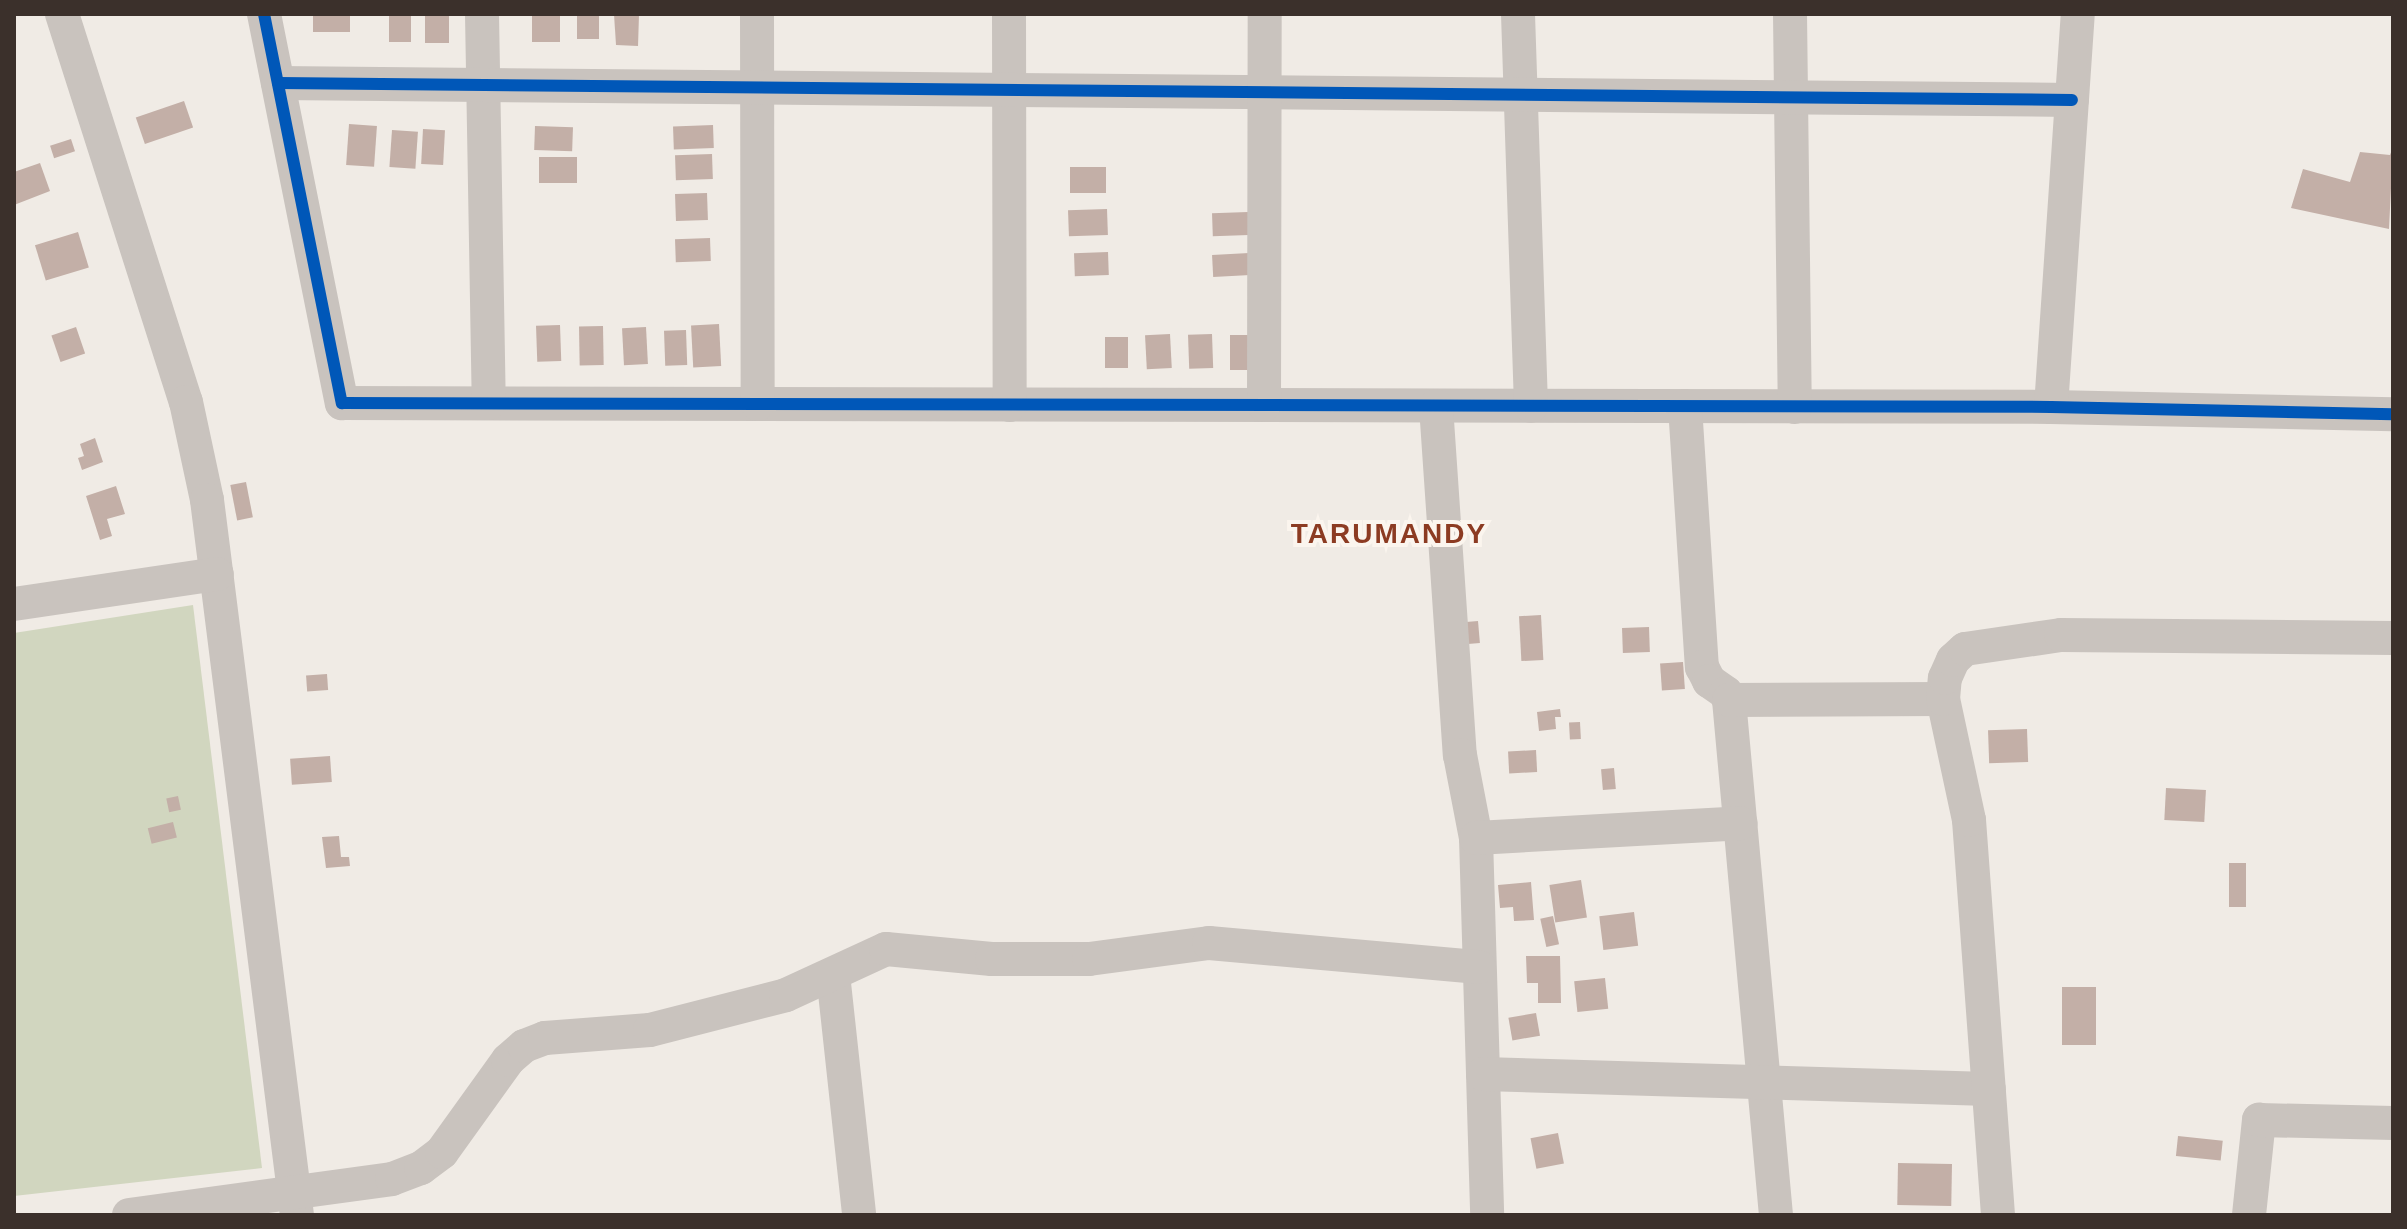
<!DOCTYPE html>
<html>
<head>
<meta charset="utf-8">
<style>
	body { margin:0 }
	#map { position:relative; width:2407px; height:1229px; overflow:hidden; background:#f0ebe5; font-family:Helvetica,sans-serif }
	div>[style] { position:absolute }
	[style*='--x'] { left:calc(var(--x)*1px); top:calc(var(--y)*1px); width:calc(var(--w)*1px); rotate:calc(var(--a)*1deg) }
	.green>* { inset:0; background:#d1d6bf }
	.building>* { inset:0; background:#c3afa7; transform-origin:0 0 }
	.minor>* { height:34px; margin:-17px; padding:0 17px; transform-origin:17px; border-radius:17px; background:#c9c3be }
	.cycleway>* { height:12px; margin:-6px; padding:0 6px; transform-origin:6px; border-radius:6px; background:#0057b8 }
	span { translate:-50% -50%; white-space:nowrap; text-align:center; line-height:1.15; -webkit-text-stroke:8px #fbf5ee; paint-order:stroke }
	.district-label { font-size:28px; color:#8c3b22; font-weight:700; letter-spacing:2px }
	.frame { position:absolute; inset:0; border:16px solid #3b302b; pointer-events:none }
</style>
</head>
<body>
<div id="map">
	<div class="green">
		<div style="clip-path:polygon(193px 605px,262px 1168px,14px 1196px,14px 633px)"></div>
	</div>
	<div class="building">
		<div style="left:313px;top:14px;width:37px;height:18px"></div>
		<div style="left:389px;top:14px;width:22px;height:28px"></div>
		<div style="left:425px;top:14px;width:24px;height:29px"></div>
		<div style="left:532px;top:14px;width:28px;height:28px"></div>
		<div style="left:577px;top:14px;width:22px;height:25px"></div>
		<div style="clip-path:polygon(614px 14px,639px 14px,638px 46px,616px 45px)"></div>
		<div style="left:184px;top:101px;width:28px;height:51px;rotate:71deg"></div>
		<div style="left:349px;top:124px;width:28px;height:41px;rotate:4deg"></div>
		<div style="left:713px;top:125px;width:23px;height:40px;rotate:88deg"></div>
		<div style="left:535px;top:126px;width:38px;height:24px;rotate:2deg"></div>
		<div style="left:423px;top:129px;width:22px;height:35px;rotate:3deg"></div>
		<div style="left:392px;top:130px;width:26px;height:37px;rotate:4deg"></div>
		<div style="left:71px;top:139px;width:13px;height:22px;rotate:72deg"></div>
		<div style="clip-path:polygon(2393px 147px,2389px 229px,2291px 208px,2303px 169px,2350px 182px,2360px 152px,2390px 155px)"></div>
		<div style="left:712px;top:154px;width:25px;height:37px;rotate:88deg"></div>
		<div style="left:539px;top:157px;width:38px;height:26px"></div>
		<div style="clip-path:polygon(40px 163px,50px 191px,14px 205px,14px 172px)"></div>
		<div style="left:1106px;top:167px;width:26px;height:36px;rotate:90deg"></div>
		<div style="left:707px;top:193px;width:27px;height:32px;rotate:88deg"></div>
		<div style="left:1107px;top:209px;width:26px;height:39px;rotate:88deg"></div>
		<div style="left:1248px;top:212px;width:23px;height:36px;rotate:88deg"></div>
		<div style="left:78px;top:232px;width:37px;height:45px;rotate:73deg"></div>
		<div style="left:710px;top:238px;width:23px;height:35px;rotate:88deg"></div>
		<div style="left:1108px;top:252px;width:23px;height:34px;rotate:88deg"></div>
		<div style="left:1249px;top:253px;width:22px;height:37px;rotate:87deg"></div>
		<div style="left:719px;top:324px;width:42px;height:28px;rotate:87deg"></div>
		<div style="left:560px;top:325px;width:36px;height:24px;rotate:88deg"></div>
		<div style="left:603px;top:326px;width:39px;height:24px;rotate:89deg"></div>
		<div style="left:76px;top:327px;width:28px;height:26px;rotate:71deg"></div>
		<div style="left:646px;top:327px;width:37px;height:24px;rotate:87deg"></div>
		<div style="left:686px;top:330px;width:35px;height:22px;rotate:88deg"></div>
		<div style="left:1170px;top:334px;width:34px;height:25px;rotate:87deg"></div>
		<div style="left:1212px;top:334px;width:34px;height:24px;rotate:88deg"></div>
		<div style="left:1230px;top:335px;width:21px;height:35px"></div>
		<div style="left:1105px;top:337px;width:23px;height:31px"></div>
		<div style="clip-path:polygon(95px 438px,103px 462px,82px 470px,78px 458px,84px 456px,80px 444px)"></div>
		<div style="left:246px;top:482px;width:36px;height:16px;rotate:79deg"></div>
		<div style="clip-path:polygon(116px 486px,125px 514px,107px 519px,112px 536px,100px 540px,86px 496px)"></div>
		<div style="left:1541px;top:615px;width:45px;height:22px;rotate:87deg"></div>
		<div style="left:1478px;top:621px;width:22px;height:18px;rotate:85deg"></div>
		<div style="left:1649px;top:627px;width:25px;height:27px;rotate:88deg"></div>
		<div style="left:1683px;top:662px;width:27px;height:23px;rotate:86deg"></div>
		<div style="left:327px;top:674px;width:16px;height:21px;rotate:86deg"></div>
		<div style="clip-path:polygon(1560px 709px,1561px 717px,1555px 717px,1556px 729px,1539px 731px,1537px 712px)"></div>
		<div style="left:1580px;top:722px;width:17px;height:11px;rotate:87deg"></div>
		<div style="left:2027px;top:729px;width:33px;height:39px;rotate:88deg"></div>
		<div style="left:1536px;top:750px;width:22px;height:28px;rotate:87deg"></div>
		<div style="left:330px;top:756px;width:26px;height:40px;rotate:86deg"></div>
		<div style="left:1614px;top:768px;width:21px;height:13px;rotate:85deg"></div>
		<div style="left:2166px;top:788px;width:40px;height:32px;rotate:3deg"></div>
		<div style="left:178px;top:796px;width:14px;height:12px;rotate:78deg"></div>
		<div style="left:173px;top:822px;width:16px;height:26px;rotate:76deg"></div>
		<div style="clip-path:polygon(339px 836px,341px 857px,349px 857px,350px 866px,326px 868px,322px 837px)"></div>
		<div style="left:2229px;top:863px;width:17px;height:44px"></div>
		<div style="left:1581px;top:880px;width:38px;height:32px;rotate:81deg"></div>
		<div style="clip-path:polygon(1531px 882px,1534px 920px,1514px 921px,1513px 907px,1500px 908px,1498px 885px)"></div>
		<div style="left:1634px;top:912px;width:34px;height:35px;rotate:83deg"></div>
		<div style="left:1553px;top:916px;width:29px;height:13px;rotate:78deg"></div>
		<div style="clip-path:polygon(1526px 956px,1560px 956px,1561px 1003px,1538px 1003px,1538px 983px,1527px 983px)"></div>
		<div style="left:1605px;top:978px;width:31px;height:31px;rotate:84deg"></div>
		<div style="left:2062px;top:987px;width:34px;height:58px"></div>
		<div style="left:1536px;top:1013px;width:23px;height:28px;rotate:80deg"></div>
		<div style="left:1558px;top:1133px;width:31px;height:28px;rotate:79deg"></div>
		<div style="left:2178px;top:1136px;width:45px;height:20px;rotate:6deg"></div>
		<div style="left:1898px;top:1163px;width:54px;height:42px;rotate:1deg"></div>
	</div>
	<div class="minor">
		<div style="--x:62;--y:14;--w:407;--a:72.3"></div>
		<div style="--x:186;--y:402;--w:100;--a:77.9"></div>
		<div style="--x:207;--y:500;--w:721;--a:82.83"></div>
		<div style="--x:264;--y:14;--w:397;--a:78.7"></div>
		<div style="--x:342;--y:403;--w:1709;--a:0.13"></div>
		<div style="--x:2051;--y:407;--w:342;--a:1.2"></div>
		<div style="--x:482;--y:14;--w:389;--a:89"></div>
		<div style="--x:757;--y:14;--w:390;--a:89.9"></div>
		<div style="--x:1009;--y:14;--w:391;--a:89.9"></div>
		<div style="--x:1518;--y:14;--w:392;--a:88.1"></div>
		<div style="--x:1790;--y:14;--w:393;--a:89.3"></div>
		<div style="--x:278;--y:83;--w:1794;--a:0.54"></div>
		<div style="--x:1264;--y:405;--w:391;--a:-89.9"></div>
		<div style="--x:1436;--y:406;--w:350;--a:86.1"></div>
		<div style="--x:1460;--y:755;--w:85;--a:79.1"></div>
		<div style="--x:1476;--y:838;--w:377;--a:88.3"></div>
		<div style="--x:1685;--y:406;--w:262;--a:86.3"></div>
		<div style="--x:1702;--y:667;--w:16;--a:63"></div>
		<div style="--x:1709;--y:681;--w:21;--a:35"></div>
		<div style="--x:1726;--y:693;--w:8;--a:67"></div>
		<div style="--x:1729;--y:700;--w:517;--a:84.79"></div>
		<div style="--x:2051;--y:407;--w:394;--a:-86.1"></div>
		<div style="--x:14;--y:604;--w:205;--a:-8.4"></div>
		<div style="--x:1729;--y:700;--w:214;--a:-0.3"></div>
		<div style="--x:1476;--y:838;--w:265;--a:-3.2"></div>
		<div style="--x:833;--y:974;--w:242;--a:83.8"></div>
		<div style="--x:1483;--y:1074;--w:506;--a:1.7"></div>
		<div style="--x:129;--y:1215;--w:265;--a:-7.8"></div>
		<div style="--x:392;--y:1179;--w:31;--a:-21"></div>
		<div style="--x:421;--y:1168;--w:26;--a:-37"></div>
		<div style="--x:442;--y:1152;--w:113;--a:-54.3"></div>
		<div style="--x:508;--y:1060;--w:21;--a:-41"></div>
		<div style="--x:524;--y:1046;--w:22;--a:-21"></div>
		<div style="--x:545;--y:1038;--w:105;--a:-4.4"></div>
		<div style="--x:650;--y:1030;--w:140;--a:-14.4"></div>
		<div style="--x:786;--y:995;--w:110;--a:-24.7"></div>
		<div style="--x:886;--y:949;--w:106;--a:5.4"></div>
		<div style="--x:992;--y:959;--w:97;--a:0"></div>
		<div style="--x:1089;--y:959;--w:121;--a:-7.6"></div>
		<div style="--x:1209;--y:943;--w:271;--a:5.1"></div>
		<div style="--x:1998;--y:1215;--w:396;--a:-94.2"></div>
		<div style="--x:1969;--y:820;--w:124;--a:-102.1"></div>
		<div style="--x:1943;--y:699;--w:21;--a:-85"></div>
		<div style="--x:1945;--y:678;--w:20;--a:-66"></div>
		<div style="--x:1953;--y:660;--w:16;--a:-43"></div>
		<div style="--x:1965;--y:649;--w:97;--a:-8.3"></div>
		<div style="--x:2061;--y:635;--w:332;--a:0.5"></div>
		<div style="--x:2249;--y:1215;--w:96;--a:-84"></div>
		<div style="--x:2259;--y:1120;--w:134;--a:1.3"></div>
	</div>
	<div class="cycleway">
		<div style="--x:264;--y:14;--w:397;--a:78.7"></div>
		<div style="--x:342;--y:403;--w:1709;--a:0.13"></div>
		<div style="--x:2051;--y:407;--w:342;--a:1.2"></div>
		<div style="--x:278;--y:83;--w:1794;--a:0.54"></div>
	</div>
	<div class="district-label">
		<span style="left:1389px;top:534px">TARUMANDY</span>
	</div>
	<div class="frame"></div>
</div>
</body>
</html>
